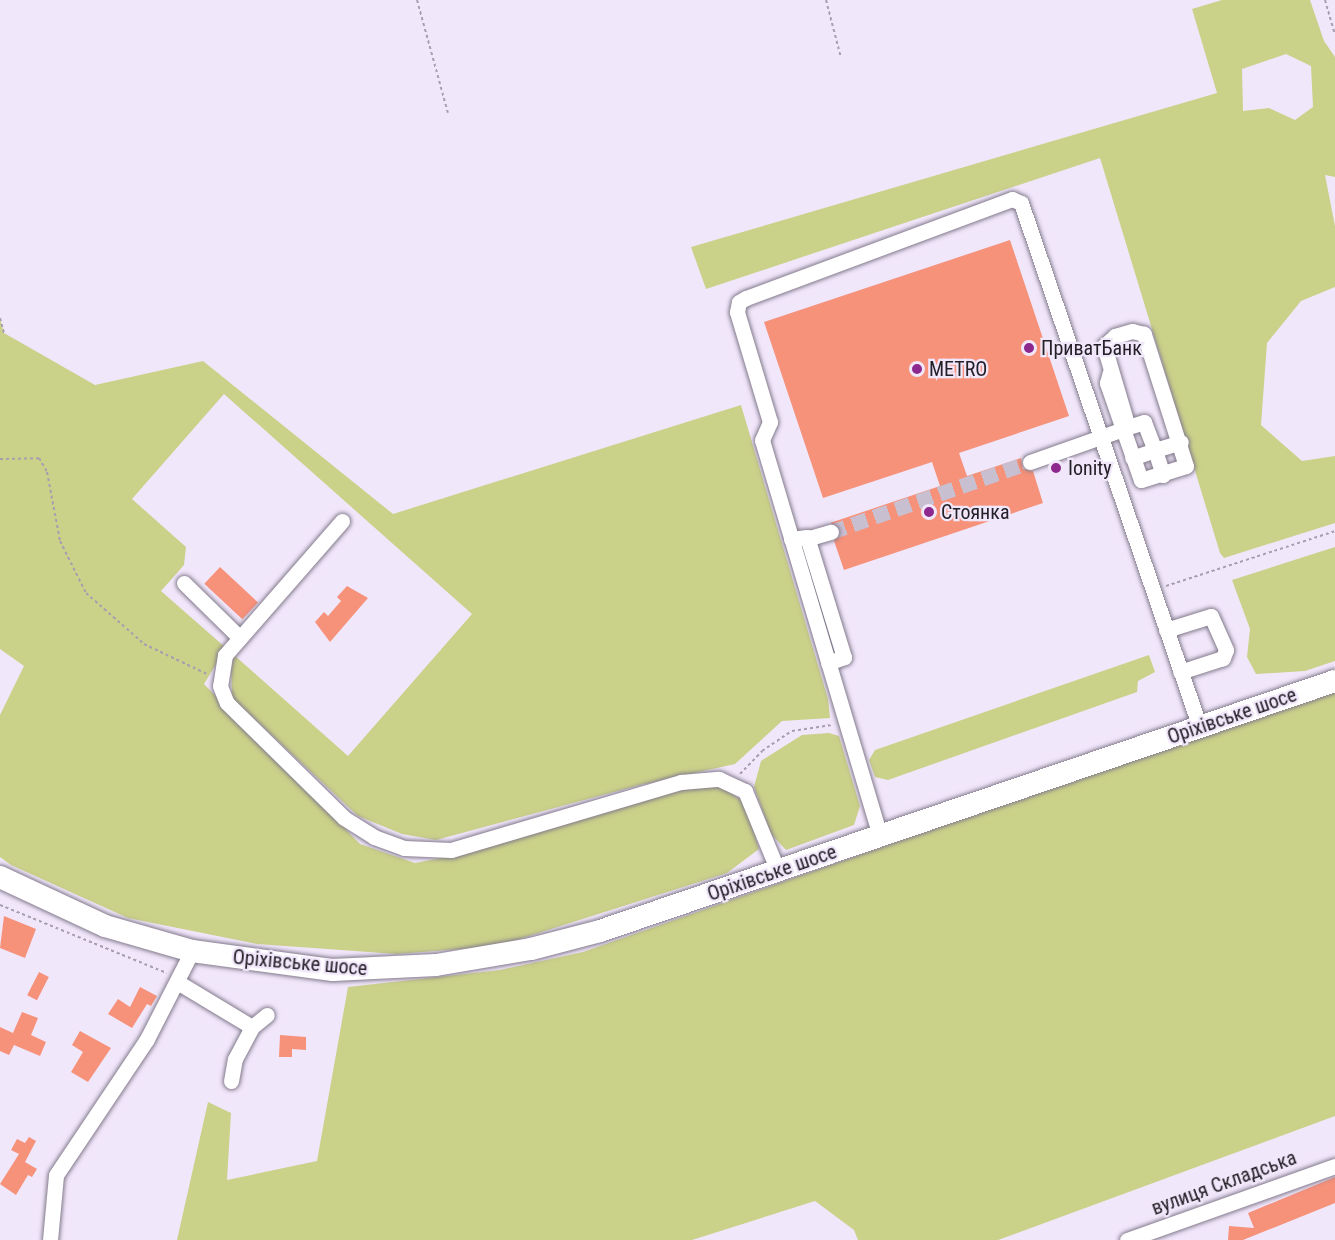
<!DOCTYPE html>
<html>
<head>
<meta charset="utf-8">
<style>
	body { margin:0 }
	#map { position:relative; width:1335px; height:1240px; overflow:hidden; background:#f1e7fb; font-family:"Roboto Condensed",sans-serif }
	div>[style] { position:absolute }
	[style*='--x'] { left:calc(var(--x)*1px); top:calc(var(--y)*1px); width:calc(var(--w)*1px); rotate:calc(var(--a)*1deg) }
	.green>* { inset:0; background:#cad189 }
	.building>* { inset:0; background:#f6917a; transform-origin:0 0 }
	.minor-tunnel>* { height:15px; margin-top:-7.5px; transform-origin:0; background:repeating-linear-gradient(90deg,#c8bfd1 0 15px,transparent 0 23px) }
	.path>* { height:2px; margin-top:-1px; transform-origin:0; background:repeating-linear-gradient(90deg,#a79fae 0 3px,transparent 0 6px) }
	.roads { filter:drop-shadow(0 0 2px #837a8c) drop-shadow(0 0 2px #837a8c) }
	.minor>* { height:15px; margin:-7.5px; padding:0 7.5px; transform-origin:7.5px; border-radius:7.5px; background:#fff }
	.highway>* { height:22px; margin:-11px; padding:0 11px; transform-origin:11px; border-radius:11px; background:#fff }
	.dots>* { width:16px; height:16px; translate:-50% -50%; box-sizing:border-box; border:3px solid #f1e7fb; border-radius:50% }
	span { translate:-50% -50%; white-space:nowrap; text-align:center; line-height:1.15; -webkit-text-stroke:4.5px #f1e7fb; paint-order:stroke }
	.poi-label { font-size:20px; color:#242027 }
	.left { translate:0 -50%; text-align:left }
	.street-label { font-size:20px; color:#242027 }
</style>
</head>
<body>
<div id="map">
	<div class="green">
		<div style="clip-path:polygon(evenodd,1222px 0,1310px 0,1324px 41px,1335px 57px,1335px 177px,1325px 175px,1335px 226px,1335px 287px,1301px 301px,1267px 343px,1261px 425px,1302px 461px,1335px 456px,1335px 523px,1224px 558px,1220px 553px,1100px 158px,706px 289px,691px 247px,1217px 93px,1192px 9px,1222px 0,1286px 54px,1311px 66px,1313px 107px,1295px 120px,1269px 108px,1243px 111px,1242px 69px,1286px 54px)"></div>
		<div style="clip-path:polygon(0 318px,4px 333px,95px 385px,203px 361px,393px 514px,741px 405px,828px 699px,830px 718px,782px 721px,735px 764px,640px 785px,436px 840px,402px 834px,358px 816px,232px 698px,231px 670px,234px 655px,348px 756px,472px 614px,224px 394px,132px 499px,186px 547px,184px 565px,161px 591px,226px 648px,204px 684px,360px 844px,415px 863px,473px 852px,693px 785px,723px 788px,745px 803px,759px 849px,727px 873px,498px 946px,397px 954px,257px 944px,128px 918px,11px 865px,0 857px,0 715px,24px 666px,0 649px)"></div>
		<div style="clip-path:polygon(1335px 547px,1335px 661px,1305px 671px,1256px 674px,1247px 657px,1250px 629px,1232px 580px)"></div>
		<div style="clip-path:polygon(1149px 655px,1155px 672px,1138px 681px,1137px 692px,888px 780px,875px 777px,869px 760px,875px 750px)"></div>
		<div style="clip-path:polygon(1335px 688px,1335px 1116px,998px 1240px,858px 1240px,854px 1230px,815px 1201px,692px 1240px,177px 1240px,208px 1102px,231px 1113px,227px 1180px,317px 1161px,348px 987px,500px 970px,583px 952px)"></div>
		<div style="clip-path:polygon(829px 733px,839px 736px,860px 806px,854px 825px,786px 850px,771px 834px,754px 787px,761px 761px,802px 735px)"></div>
	</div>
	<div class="building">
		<div style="clip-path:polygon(1010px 240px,1069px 416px,959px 453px,967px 476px,1021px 458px,1023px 469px,1033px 471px,1043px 503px,844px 570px,834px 541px,840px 529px,830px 523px,940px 486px,932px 462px,823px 498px,764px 322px)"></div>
		<div style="left:220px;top:567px;width:52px;height:23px;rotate:43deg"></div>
		<div style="clip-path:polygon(347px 586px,368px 598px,330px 642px,315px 622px,324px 612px,328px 616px,341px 601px,337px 597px)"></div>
		<div style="clip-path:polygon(4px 916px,36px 929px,25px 958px,0 948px)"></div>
		<div style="left:39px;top:972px;width:11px;height:26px;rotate:27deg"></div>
		<div style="clip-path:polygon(140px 987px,157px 996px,151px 1006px,147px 1004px,132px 1028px,108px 1014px,118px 999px,130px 1007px)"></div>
		<div style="clip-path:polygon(22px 1012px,38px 1018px,31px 1035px,46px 1042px,40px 1056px,14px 1045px,9px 1055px,0 1051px,0 1027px,13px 1033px)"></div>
		<div style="clip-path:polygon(80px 1031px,111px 1048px,88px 1082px,71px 1072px,83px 1052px,72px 1045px)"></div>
		<div style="clip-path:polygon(280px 1035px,306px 1037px,306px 1050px,292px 1049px,292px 1057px,279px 1057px)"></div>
		<div style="clip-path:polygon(29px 1137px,36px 1141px,25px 1162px,37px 1169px,32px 1177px,28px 1175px,16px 1195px,0 1184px,19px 1154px,11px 1150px,17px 1139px,25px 1143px)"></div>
		<div style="clip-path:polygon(1335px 1177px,1335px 1203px,1243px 1240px,1228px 1240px,1229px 1226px,1254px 1228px,1248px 1213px)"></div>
	</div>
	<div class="minor-tunnel">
		<div style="--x:831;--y:532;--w:211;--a:-19.4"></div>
	</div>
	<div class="path">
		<div style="--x:417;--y:0;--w:117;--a:74.7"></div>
		<div style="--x:826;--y:0;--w:60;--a:75.5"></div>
		<div style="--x:1325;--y:0;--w:36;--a:74"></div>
		<div style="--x:0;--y:318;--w:16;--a:75"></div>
		<div style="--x:0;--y:459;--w:39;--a:-1"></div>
		<div style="--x:39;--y:458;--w:16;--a:60"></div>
		<div style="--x:47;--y:472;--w:70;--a:79.3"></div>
		<div style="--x:60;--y:541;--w:58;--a:63.4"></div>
		<div style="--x:86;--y:593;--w:77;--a:41.3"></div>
		<div style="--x:144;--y:644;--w:72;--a:25.5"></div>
		<div style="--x:1166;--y:586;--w:178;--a:-18"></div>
		<div style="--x:740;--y:774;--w:32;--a:-46"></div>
		<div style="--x:762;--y:751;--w:36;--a:-34"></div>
		<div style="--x:792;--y:731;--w:40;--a:-8.5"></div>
		<div style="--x:0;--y:905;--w:180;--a:22.2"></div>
	</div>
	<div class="roads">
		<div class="minor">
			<div style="--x:1128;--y:427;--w:17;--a:-17"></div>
			<div style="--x:1144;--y:422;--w:30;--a:69"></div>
			<div style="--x:1155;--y:450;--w:24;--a:161"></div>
			<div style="--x:1030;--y:462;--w:99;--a:-19.5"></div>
			<div style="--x:1123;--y:429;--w:54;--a:70.6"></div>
			<div style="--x:1141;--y:480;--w:47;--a:-17.3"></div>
			<div style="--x:1186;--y:466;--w:139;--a:-107.7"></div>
			<div style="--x:1144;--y:334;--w:12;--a:-166"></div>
			<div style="--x:1132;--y:331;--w:18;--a:164"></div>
			<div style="--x:1115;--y:336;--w:15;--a:138"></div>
			<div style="--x:1104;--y:346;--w:84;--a:73.5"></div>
			<div style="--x:1128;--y:427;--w:5;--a:158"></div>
			<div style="--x:1123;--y:429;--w:49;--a:-109.2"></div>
			<div style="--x:1107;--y:383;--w:11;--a:-75"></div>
			<div style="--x:1163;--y:475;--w:26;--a:-108"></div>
			<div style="--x:1155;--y:450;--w:27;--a:-17"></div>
			<div style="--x:342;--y:521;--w:178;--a:131.1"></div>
			<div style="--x:225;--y:655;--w:31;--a:99"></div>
			<div style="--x:220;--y:686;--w:18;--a:68"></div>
			<div style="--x:227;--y:703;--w:164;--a:44.5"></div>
			<div style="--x:344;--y:818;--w:36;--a:32"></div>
			<div style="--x:374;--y:837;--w:32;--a:20"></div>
			<div style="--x:404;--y:848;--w:47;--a:2.4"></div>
			<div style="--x:451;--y:850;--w:240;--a:-16.5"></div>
			<div style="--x:681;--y:782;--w:38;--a:-5"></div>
			<div style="--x:719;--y:779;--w:29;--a:25"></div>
			<div style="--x:745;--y:791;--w:87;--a:67.6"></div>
			<div style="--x:791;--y:539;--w:16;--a:-7"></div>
			<div style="--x:807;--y:537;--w:126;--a:72.9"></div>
			<div style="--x:844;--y:657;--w:17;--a:159"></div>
			<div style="--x:806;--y:539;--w:26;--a:-16"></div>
			<div style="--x:184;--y:583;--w:78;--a:44.5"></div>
			<div style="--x:1166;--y:630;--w:47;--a:-17.3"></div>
			<div style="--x:1211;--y:616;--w:37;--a:66"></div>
			<div style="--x:1226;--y:650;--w:9;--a:111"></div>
			<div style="--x:1223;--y:658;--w:45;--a:162"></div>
			<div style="--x:880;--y:836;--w:413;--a:-106.6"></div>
			<div style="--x:762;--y:440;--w:20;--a:-66"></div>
			<div style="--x:770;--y:422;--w:115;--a:-106.7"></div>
			<div style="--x:737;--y:312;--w:10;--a:-79"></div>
			<div style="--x:739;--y:302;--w:8;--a:-30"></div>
			<div style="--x:746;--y:298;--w:284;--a:-20.4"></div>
			<div style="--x:1012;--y:199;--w:10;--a:24"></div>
			<div style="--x:1021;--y:203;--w:555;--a:71.17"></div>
			<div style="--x:179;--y:983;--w:85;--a:31.1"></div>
			<div style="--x:231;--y:1081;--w:22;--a:-80"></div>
			<div style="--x:235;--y:1059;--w:36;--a:-62"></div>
			<div style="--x:252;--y:1027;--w:19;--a:-39"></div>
			<div style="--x:50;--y:1240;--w:65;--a:-84.7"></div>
			<div style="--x:56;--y:1175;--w:164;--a:-56.2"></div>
			<div style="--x:147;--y:1039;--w:99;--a:-62.9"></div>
			<div style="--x:1127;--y:1240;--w:221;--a:-19.6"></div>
		</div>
		<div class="highway">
			<div style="--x:0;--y:877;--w:116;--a:25"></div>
			<div style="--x:105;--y:926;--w:91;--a:16"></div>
			<div style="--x:192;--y:951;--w:142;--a:7.7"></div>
			<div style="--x:333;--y:970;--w:103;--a:-2.8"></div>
			<div style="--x:436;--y:965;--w:96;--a:-9.6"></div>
			<div style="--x:531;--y:949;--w:71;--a:-14.6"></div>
			<div style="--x:600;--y:931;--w:776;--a:-18.79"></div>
		</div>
	</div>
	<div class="dots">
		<div style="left:1029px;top:348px;background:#8c288e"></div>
		<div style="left:917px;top:369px;background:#8c288e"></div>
		<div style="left:1056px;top:468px;background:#8c288e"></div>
		<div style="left:929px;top:512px;background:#8c288e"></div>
	</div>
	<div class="poi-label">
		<span class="left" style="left:1041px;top:348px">ПриватБанк</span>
		<span class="left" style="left:929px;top:369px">METRO</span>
		<span class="left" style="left:1068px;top:468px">Ionity</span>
		<span class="left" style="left:941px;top:512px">Стоянка</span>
	</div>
	<div class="street-label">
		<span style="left:1232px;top:716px;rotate:-19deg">Оріхівське шосе</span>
		<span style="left:772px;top:873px;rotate:-19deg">Оріхівське шосе</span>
		<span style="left:300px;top:963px;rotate:5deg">Оріхівське шосе</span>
		<span style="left:1224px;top:1183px;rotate:-20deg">вулиця Складська</span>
	</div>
</div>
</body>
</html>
